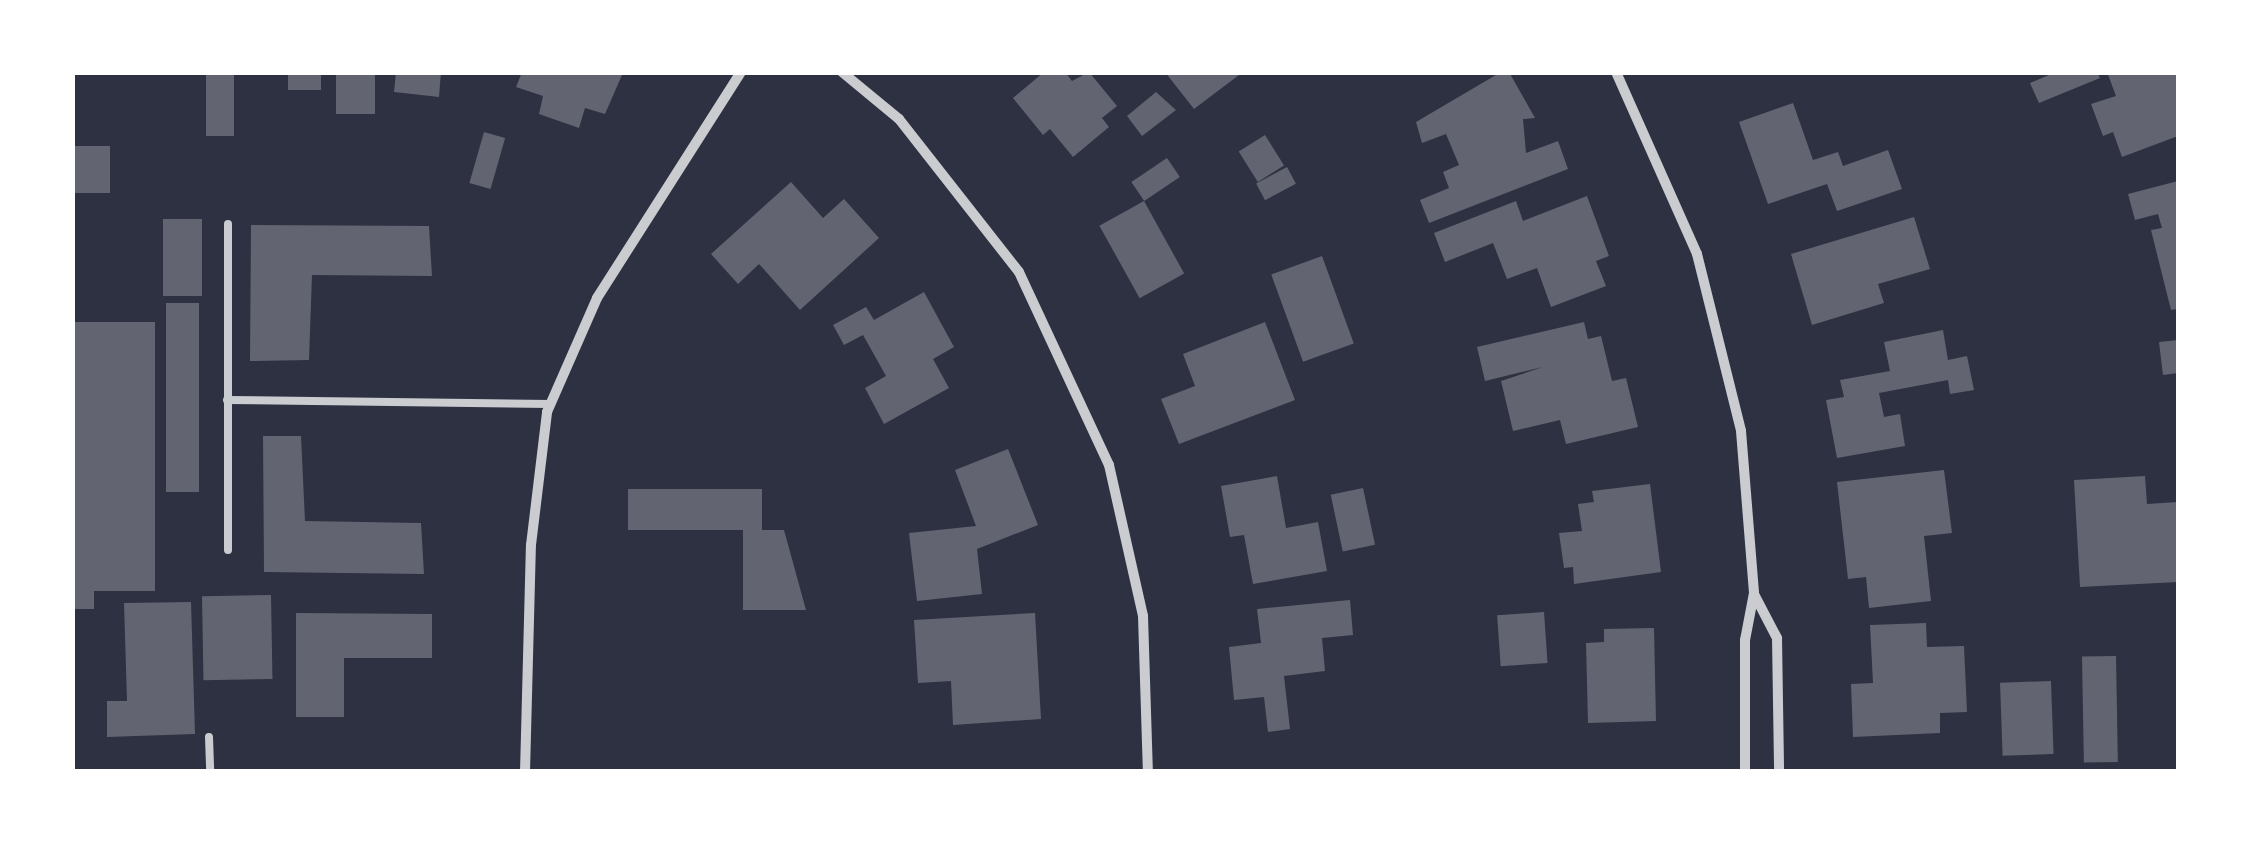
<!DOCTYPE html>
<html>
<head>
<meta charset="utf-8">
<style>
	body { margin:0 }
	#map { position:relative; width:2251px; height:844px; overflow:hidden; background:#2d3142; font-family:"Playfair Display",serif }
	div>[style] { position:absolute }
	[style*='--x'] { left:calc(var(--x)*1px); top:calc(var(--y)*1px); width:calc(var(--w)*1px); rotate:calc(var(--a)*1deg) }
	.building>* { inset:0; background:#626471; transform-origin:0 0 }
	.service>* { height:8px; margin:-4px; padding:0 4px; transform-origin:4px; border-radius:4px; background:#caccd0 }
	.minor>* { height:10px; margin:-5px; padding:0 5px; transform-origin:5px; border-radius:5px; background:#caccd0 }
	span { translate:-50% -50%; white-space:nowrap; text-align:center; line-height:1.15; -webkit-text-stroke:10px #fff; paint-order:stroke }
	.frame { position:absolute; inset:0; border:75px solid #fff; pointer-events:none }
</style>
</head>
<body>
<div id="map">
	<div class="building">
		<div style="left:288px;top:72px;width:33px;height:18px"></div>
		<div style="left:336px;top:72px;width:39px;height:42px"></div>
		<div style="clip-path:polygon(396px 72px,441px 72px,439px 97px,394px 92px)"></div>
		<div style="clip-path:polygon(522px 72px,614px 72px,622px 75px,605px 114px,585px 108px,579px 128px,539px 114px,543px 96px,516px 87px)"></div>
		<div style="clip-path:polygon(1044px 72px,1065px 72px,1072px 81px,1089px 72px,1117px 106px,1102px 118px,1109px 127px,1073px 157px,1050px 129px,1043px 135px,1013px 98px)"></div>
		<div style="clip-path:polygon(1165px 72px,1237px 72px,1239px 75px,1194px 109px)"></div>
		<div style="clip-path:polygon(1501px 72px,1509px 72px,1535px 118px,1523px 119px,1526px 153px,1558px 141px,1568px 169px,1429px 223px,1420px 200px,1449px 188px,1443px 172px,1459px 165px,1446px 134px,1422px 143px,1416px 122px)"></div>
		<div style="clip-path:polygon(2056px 72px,2097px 72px,2100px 78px,2039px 103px,2030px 83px)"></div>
		<div style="clip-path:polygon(2107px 72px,2178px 72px,2178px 136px,2122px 157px,2113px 132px,2103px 136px,2091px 104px,2116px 96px)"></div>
		<div style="left:206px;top:75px;width:28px;height:61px"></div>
		<div style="clip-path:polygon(1156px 92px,1176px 110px,1142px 136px,1127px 116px)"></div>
		<div style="clip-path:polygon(1793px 103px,1813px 160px,1838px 152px,1843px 166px,1888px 150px,1902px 189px,1837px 211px,1827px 184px,1768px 204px,1739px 122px)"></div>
		<div style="left:484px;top:132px;width:22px;height:53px;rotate:16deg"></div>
		<div style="left:1265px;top:135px;width:36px;height:31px;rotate:58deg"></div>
		<div style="left:72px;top:146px;width:38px;height:47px"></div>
		<div style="left:1167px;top:158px;width:23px;height:43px;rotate:56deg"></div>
		<div style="left:1287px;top:167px;width:19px;height:35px;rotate:62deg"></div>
		<div style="clip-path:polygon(2178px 181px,2178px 309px,2171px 310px,2151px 230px,2162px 228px,2158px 214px,2135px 220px,2128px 194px)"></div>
		<div style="clip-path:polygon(791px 182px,823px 218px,844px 199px,879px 238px,800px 310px,759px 264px,738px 284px,711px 254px)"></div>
		<div style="clip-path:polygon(1587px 196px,1609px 256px,1596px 261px,1606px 286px,1551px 307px,1537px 268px,1507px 279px,1493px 243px,1445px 262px,1434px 233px,1516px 201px,1523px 221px)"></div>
		<div style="left:1144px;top:201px;width:83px;height:51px;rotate:61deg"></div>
		<div style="clip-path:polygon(1914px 217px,1930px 269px,1878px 284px,1884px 303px,1812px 325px,1791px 254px)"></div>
		<div style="left:163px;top:219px;width:39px;height:77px"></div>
		<div style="clip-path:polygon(251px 225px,429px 226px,432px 276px,312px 275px,309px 360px,250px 361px)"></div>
		<div style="left:1322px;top:256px;width:93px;height:54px;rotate:70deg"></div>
		<div style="clip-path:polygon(924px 292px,954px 347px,933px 359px,949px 388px,884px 424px,865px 388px,886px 376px,863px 335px,844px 345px,833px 325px,866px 307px,874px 320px)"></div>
		<div style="left:166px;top:303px;width:33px;height:189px"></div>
		<div style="clip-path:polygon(72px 322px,155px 322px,155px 591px,94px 591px,94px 609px,72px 609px)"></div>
		<div style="clip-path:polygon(1265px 322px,1295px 400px,1179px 444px,1161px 399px,1195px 386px,1183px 354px)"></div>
		<div style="clip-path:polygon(1584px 322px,1588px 339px,1601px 336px,1612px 381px,1626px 378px,1638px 427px,1566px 444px,1560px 420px,1513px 431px,1501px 381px,1543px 367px,1485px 381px,1477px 347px)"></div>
		<div style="clip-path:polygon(1943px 330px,1948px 360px,1967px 356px,1974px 390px,1950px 394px,1948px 380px,1879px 393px,1884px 417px,1900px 414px,1905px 446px,1837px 458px,1826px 400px,1844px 397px,1840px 380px,1890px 371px,1884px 342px)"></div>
		<div style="clip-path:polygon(2178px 340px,2178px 373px,2163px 375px,2159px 342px)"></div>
		<div style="clip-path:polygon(263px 436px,301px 436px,305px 521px,421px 523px,424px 574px,264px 572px)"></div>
		<div style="clip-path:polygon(1008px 449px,1038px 525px,977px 549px,982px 594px,917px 601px,909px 533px,976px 526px,955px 470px)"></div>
		<div style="clip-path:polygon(1944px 470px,1952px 533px,1924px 536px,1931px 601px,1869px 608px,1866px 577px,1848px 579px,1837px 482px)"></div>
		<div style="clip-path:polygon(1277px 476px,1286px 528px,1318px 522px,1327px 571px,1253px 584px,1244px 535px,1230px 537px,1221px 486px)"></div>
		<div style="clip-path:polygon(2145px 476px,2147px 504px,2178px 502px,2178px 582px,2080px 587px,2074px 480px)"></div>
		<div style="clip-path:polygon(1650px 484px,1661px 572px,1574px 584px,1573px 567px,1564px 568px,1559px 533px,1582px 531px,1578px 504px,1594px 502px,1592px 491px)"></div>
		<div style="left:1363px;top:488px;width:58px;height:33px;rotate:78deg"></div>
		<div style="clip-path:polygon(628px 489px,762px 489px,762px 530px,784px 530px,806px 610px,743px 610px,743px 530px,628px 530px)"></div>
		<div style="left:271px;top:595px;width:84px;height:69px;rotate:89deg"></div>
		<div style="clip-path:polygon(1350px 600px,1353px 635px,1322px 638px,1325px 671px,1284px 676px,1290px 729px,1268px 732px,1264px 697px,1234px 700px,1229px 647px,1261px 643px,1257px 609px)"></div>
		<div style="clip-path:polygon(191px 602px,195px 734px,107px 737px,107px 701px,127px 701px,124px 603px)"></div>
		<div style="left:1544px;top:612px;width:51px;height:47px;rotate:86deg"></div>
		<div style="clip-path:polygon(296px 613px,432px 614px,432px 658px,344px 658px,344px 717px,296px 717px)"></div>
		<div style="clip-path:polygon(1035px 613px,1041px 719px,953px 725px,951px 681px,918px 683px,914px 620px)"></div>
		<div style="clip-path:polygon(1926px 623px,1927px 647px,1964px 646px,1967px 712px,1940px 713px,1940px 733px,1853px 737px,1851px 684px,1873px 683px,1870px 625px)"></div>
		<div style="clip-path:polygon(1654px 628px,1656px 721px,1588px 723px,1586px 643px,1604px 642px,1604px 629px)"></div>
		<div style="left:2116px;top:656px;width:106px;height:34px;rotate:89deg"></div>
		<div style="left:2051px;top:681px;width:73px;height:51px;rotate:88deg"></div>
	</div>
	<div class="service">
		<div style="--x:228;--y:224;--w:326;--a:90"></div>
		<div style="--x:227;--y:400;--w:324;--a:0.7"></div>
		<div style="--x:209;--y:737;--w:35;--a:88"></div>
	</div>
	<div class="minor">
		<div style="--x:842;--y:72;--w:74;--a:39.5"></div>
		<div style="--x:899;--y:119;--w:194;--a:51.9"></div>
		<div style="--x:1019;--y:272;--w:213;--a:65"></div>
		<div style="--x:1109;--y:465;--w:155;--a:77.3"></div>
		<div style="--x:1143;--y:616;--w:156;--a:88.2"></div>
		<div style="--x:1616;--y:72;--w:199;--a:66"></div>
		<div style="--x:1697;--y:254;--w:182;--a:76"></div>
		<div style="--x:1741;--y:431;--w:163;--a:85.4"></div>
		<div style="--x:1754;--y:593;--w:48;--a:100.8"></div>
		<div style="--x:1745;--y:640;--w:132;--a:90"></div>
		<div style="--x:1754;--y:594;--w:50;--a:62.4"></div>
		<div style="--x:1777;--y:638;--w:134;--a:89.1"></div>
		<div style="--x:525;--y:772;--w:227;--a:-88.5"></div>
		<div style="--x:531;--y:545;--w:134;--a:-83.1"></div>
		<div style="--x:547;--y:412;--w:124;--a:-66.3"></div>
		<div style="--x:597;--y:298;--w:268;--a:-57.5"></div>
	</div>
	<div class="frame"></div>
</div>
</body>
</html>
